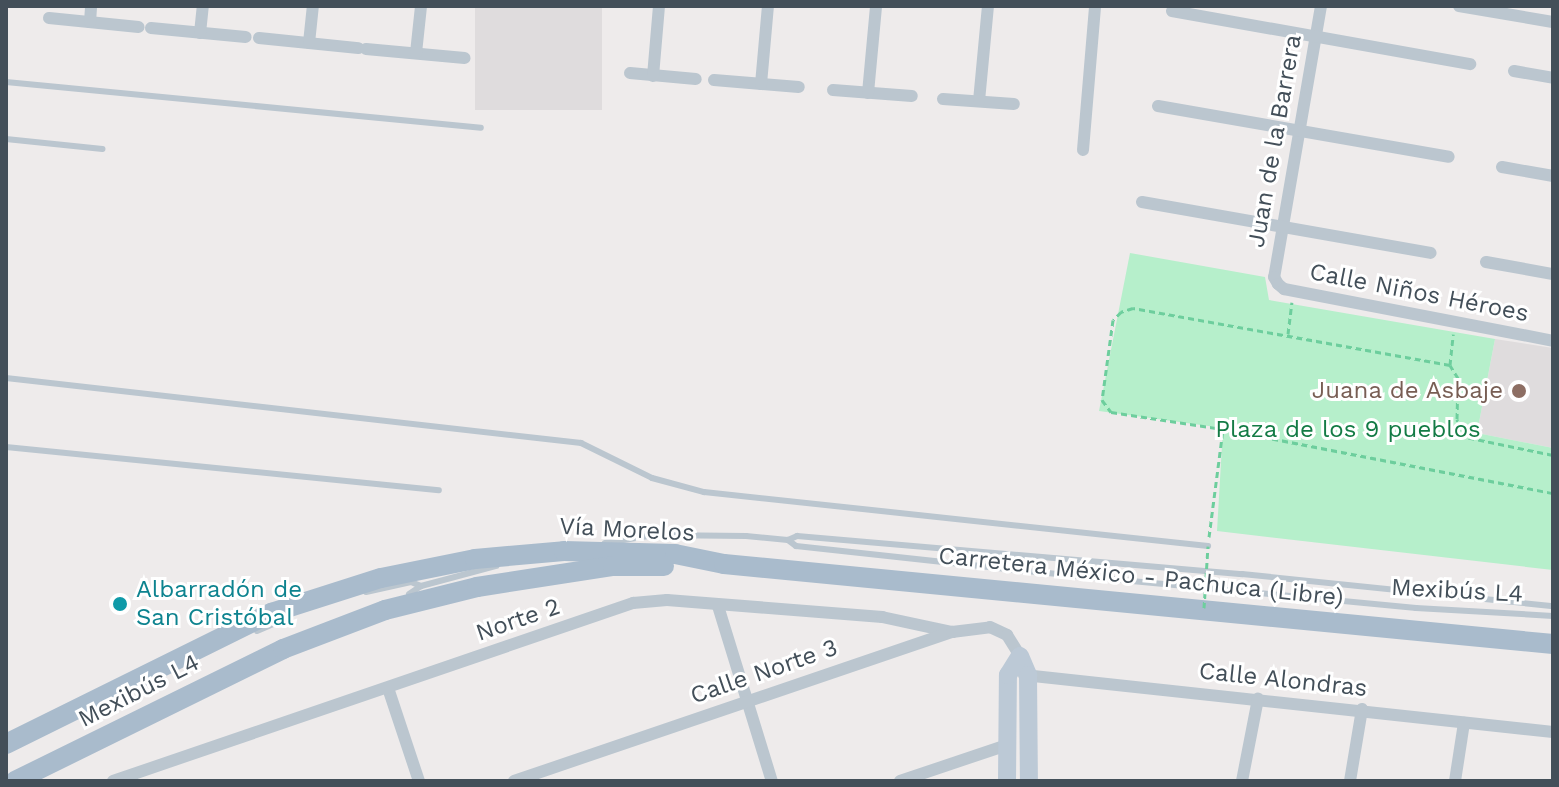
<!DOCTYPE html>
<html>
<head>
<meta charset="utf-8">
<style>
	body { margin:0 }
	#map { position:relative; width:1559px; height:787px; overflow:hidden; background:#eeebeb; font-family:"Work Sans",sans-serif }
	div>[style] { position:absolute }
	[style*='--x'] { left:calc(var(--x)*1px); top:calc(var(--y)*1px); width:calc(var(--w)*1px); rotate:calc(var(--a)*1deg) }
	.education>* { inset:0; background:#dfdcdd; transform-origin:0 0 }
	.green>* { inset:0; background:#b6efcb }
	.path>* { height:3px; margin-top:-1.5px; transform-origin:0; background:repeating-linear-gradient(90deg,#6dce9d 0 6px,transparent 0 10px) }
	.lane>* { height:6px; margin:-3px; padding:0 3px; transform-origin:3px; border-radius:3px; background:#bbc6cf }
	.street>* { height:12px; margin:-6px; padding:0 6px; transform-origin:6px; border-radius:6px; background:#bbc6cf }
	.secondary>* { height:18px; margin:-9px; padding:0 9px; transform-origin:9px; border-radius:9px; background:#bcc9d6 }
	.primary>* { height:20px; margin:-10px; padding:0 10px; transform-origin:10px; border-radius:10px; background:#a9bbcc }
	.path-bridge>* { height:3px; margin-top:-1.5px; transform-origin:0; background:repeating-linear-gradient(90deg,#6dce9d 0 6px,transparent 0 10px) }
	.dots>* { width:22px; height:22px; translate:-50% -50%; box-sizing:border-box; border:4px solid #fff; border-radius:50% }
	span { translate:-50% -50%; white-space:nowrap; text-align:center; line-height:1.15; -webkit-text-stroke:6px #fff; paint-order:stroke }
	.street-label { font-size:24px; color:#434f59 }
	.education-label { font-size:24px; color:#785e54 }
	.right { translate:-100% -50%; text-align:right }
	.park-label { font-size:24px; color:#137b45 }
	.culture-label { font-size:24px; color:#0d838f }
	.left { translate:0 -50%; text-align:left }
	.frame { position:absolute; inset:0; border:8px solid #434f59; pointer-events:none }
</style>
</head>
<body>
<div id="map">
	<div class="education">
		<div style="left:475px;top:6px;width:127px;height:104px"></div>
		<div style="clip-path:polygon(1495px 339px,1553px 348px,1553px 448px,1477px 433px)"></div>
	</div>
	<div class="green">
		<div style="clip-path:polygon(1130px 253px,1265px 277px,1269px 300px,1495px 339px,1477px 433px,1553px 448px,1553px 570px,1217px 531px,1223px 428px,1099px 411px)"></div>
	</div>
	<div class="path">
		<div style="--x:1288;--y:334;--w:32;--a:-83"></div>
		<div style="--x:1450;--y:365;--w:31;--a:-84"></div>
		<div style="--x:1553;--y:455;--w:89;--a:-168.3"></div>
		<div style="--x:1466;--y:437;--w:9;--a:-139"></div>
		<div style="--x:1459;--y:431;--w:12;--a:-99"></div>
		<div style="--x:1457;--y:419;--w:41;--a:-88.6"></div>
		<div style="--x:1458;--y:378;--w:15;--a:-122"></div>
		<div style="--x:1450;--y:365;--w:322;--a:-169.8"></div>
		<div style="--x:1133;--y:308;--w:13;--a:162"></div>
		<div style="--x:1121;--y:312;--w:11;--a:135"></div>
		<div style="--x:1113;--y:320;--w:81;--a:97.8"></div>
		<div style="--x:1102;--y:400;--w:15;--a:53"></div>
		<div style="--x:1111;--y:412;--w:113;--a:8.6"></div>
		<div style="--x:1223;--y:429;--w:336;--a:11"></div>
		<div style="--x:1209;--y:537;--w:109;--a:-82.6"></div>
	</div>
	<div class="lane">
		<div style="--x:6;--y:82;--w:477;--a:5.5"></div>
		<div style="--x:6;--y:139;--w:97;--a:5.9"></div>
		<div style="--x:6;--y:378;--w:579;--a:6.45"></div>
		<div style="--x:581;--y:443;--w:79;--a:26.2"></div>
		<div style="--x:652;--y:478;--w:54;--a:15.1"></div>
		<div style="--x:704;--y:492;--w:507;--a:6.12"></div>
		<div style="--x:6;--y:447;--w:435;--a:5.7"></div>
		<div style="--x:788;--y:540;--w:10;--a:-24"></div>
		<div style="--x:797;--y:536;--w:447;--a:4.9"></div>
		<div style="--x:1242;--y:574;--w:313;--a:5.9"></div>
		<div style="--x:605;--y:543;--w:50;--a:-9.3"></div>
		<div style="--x:654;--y:535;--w:92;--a:0.6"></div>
		<div style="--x:746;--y:536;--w:42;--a:5.4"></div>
		<div style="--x:788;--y:540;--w:10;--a:37"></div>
		<div style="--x:796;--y:546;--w:231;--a:6.2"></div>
		<div style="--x:1026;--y:571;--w:392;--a:5.4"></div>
		<div style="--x:1416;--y:608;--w:137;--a:3.3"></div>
		<div style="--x:366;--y:592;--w:46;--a:-12.5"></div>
		<div style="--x:411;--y:582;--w:11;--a:22"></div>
		<div style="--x:409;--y:594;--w:14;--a:-34"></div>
		<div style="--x:421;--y:586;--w:78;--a:-14.9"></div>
		<div style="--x:257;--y:631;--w:33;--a:-23"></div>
	</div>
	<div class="street">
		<div style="--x:1321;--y:6;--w:275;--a:99.8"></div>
		<div style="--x:1274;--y:277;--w:8;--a:60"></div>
		<div style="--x:1278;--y:284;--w:8;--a:40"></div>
		<div style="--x:1284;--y:289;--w:274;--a:10.9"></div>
		<div style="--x:1459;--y:6;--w:95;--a:9.7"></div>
		<div style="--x:1172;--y:11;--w:303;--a:10.1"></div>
		<div style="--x:49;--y:18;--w:90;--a:5.7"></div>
		<div style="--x:90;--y:22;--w:16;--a:-86"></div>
		<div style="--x:151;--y:28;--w:95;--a:5.4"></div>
		<div style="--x:200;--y:33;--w:27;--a:-84"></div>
		<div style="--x:259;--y:38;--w:100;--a:5.8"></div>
		<div style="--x:309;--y:43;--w:37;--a:-84"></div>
		<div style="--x:366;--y:49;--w:99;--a:5.2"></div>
		<div style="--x:416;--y:53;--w:47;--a:-83.9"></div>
		<div style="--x:1514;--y:71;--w:40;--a:10"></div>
		<div style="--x:630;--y:73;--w:66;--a:5.2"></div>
		<div style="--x:653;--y:76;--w:70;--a:-85.1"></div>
		<div style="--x:714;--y:80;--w:85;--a:4.7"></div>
		<div style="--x:761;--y:84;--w:78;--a:-84.9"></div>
		<div style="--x:833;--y:90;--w:79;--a:4.3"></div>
		<div style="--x:868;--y:93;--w:87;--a:-84.7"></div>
		<div style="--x:943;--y:99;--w:71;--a:4"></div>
		<div style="--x:979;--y:101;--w:95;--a:-84.6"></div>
		<div style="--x:1158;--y:106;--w:295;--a:9.9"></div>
		<div style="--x:1083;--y:150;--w:144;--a:-85.2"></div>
		<div style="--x:1502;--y:167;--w:52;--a:10"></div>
		<div style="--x:1142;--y:202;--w:293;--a:10"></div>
		<div style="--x:1486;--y:262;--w:68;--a:10.2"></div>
		<div style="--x:718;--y:606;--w:183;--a:72.9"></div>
		<div style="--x:1024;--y:675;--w:532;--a:6.15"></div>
		<div style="--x:388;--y:688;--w:98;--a:71.6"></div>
		<div style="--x:113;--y:781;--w:550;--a:-18.9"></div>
		<div style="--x:633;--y:603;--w:34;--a:-5"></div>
		<div style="--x:667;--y:600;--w:216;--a:4.5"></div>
		<div style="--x:882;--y:617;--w:72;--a:12.1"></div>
		<div style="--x:514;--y:781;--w:463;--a:-18.8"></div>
		<div style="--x:952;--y:632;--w:38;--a:-7"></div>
		<div style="--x:990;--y:627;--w:19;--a:25"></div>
		<div style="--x:1007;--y:635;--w:25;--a:58"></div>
		<div style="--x:900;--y:781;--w:113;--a:-18.6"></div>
		<div style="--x:1242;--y:781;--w:84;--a:-79"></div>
		<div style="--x:1350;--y:781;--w:73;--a:-80.5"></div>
		<div style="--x:1455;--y:781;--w:59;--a:-81.2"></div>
	</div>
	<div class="secondary">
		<div style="--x:1020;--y:656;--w:21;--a:67"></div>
		<div style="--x:1028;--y:675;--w:106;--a:89.5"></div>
		<div style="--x:1007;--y:781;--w:106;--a:-89.5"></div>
		<div style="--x:1008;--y:675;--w:22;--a:-58"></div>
	</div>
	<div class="primary">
		<div style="--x:6;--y:744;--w:296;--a:-26.3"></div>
		<div style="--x:271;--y:613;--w:115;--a:-17.7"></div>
		<div style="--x:381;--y:578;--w:96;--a:-11.4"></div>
		<div style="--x:475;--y:559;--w:89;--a:-5.1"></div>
		<div style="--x:564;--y:551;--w:111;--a:1.5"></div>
		<div style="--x:675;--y:554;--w:50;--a:11.5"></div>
		<div style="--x:724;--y:564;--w:833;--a:5.51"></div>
		<div style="--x:15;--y:781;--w:299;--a:-26.2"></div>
		<div style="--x:283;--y:649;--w:109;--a:-20.9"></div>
		<div style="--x:385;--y:610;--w:95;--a:-14"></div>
		<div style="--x:477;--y:587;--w:138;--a:-8.8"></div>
		<div style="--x:613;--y:566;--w:51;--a:0"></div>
	</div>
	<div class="path-bridge">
		<div style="--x:1204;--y:608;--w:62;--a:-86.3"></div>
	</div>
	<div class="dots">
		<div style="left:1519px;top:391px;background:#8d6e63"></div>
		<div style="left:120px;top:604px;background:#0f9aa8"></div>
	</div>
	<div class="street-label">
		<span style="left:1275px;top:141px;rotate:-80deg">Juan de la Barrera</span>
		<span style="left:1419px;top:293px;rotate:11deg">Calle Niños Héroes</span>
		<span style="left:627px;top:530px;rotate:3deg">Vía Morelos</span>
		<span style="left:1141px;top:577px;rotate:6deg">Carretera México - Pachuca (Libre)</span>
		<span style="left:1457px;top:591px;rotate:3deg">Mexibús L4</span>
		<span style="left:518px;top:620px;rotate:-19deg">Norte 2</span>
		<span style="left:764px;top:672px;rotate:-19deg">Calle Norte 3</span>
		<span style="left:1283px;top:680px;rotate:6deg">Calle Alondras</span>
		<span style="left:139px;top:691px;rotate:-27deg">Mexibús L4</span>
	</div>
	<div class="education-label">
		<span class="right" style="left:1503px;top:391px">Juana de Asbaje</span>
	</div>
	<div class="park-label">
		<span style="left:1348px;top:430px">Plaza de los 9 pueblos</span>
	</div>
	<div class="culture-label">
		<span class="left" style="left:136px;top:604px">Albarradón de<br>San Cristóbal</span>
	</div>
	<div class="frame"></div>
</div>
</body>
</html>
